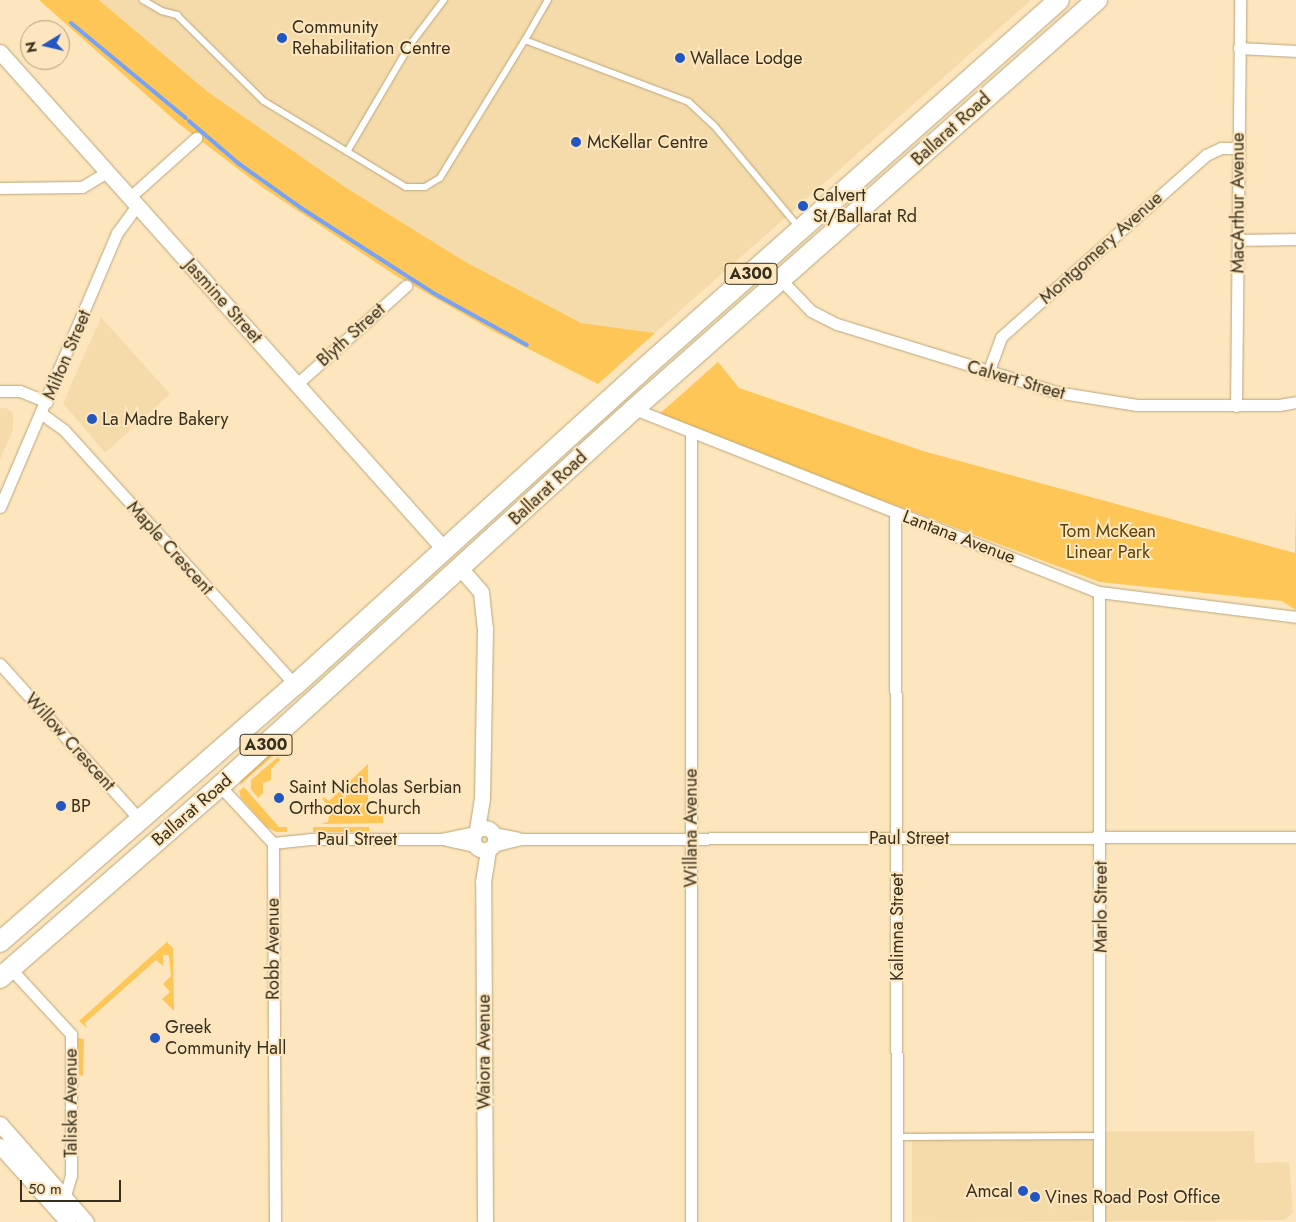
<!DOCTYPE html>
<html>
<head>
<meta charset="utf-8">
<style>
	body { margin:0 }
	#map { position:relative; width:1296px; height:1222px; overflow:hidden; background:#fde6bd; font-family:Jost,sans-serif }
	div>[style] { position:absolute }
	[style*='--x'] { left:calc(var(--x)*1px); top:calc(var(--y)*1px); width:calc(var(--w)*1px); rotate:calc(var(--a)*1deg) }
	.built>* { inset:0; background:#f5dbaa }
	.green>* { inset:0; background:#fdc656; transform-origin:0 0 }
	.stream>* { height:4px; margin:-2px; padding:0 2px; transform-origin:2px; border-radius:2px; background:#76a2f7 }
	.roads { filter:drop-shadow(0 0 1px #baa57d) drop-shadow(0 0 1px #baa57d) }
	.lane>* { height:5.5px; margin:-2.75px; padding:0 2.75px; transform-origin:2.75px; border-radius:2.75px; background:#fff }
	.street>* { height:11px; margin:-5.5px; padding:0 5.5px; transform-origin:5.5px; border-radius:5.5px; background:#fff }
	.secondary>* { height:15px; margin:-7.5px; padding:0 7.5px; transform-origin:7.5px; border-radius:7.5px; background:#fff }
	.secondary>.ring { margin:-7.5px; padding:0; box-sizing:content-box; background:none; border:15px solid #fff; border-radius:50% }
	.highway>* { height:20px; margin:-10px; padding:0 10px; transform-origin:10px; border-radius:10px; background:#fff }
	.dots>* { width:14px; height:14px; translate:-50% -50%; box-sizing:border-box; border:2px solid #fde6bd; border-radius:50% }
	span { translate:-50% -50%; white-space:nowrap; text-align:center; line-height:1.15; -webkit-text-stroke:4px #fde6bd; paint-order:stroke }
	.shield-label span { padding:1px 4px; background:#fde6bd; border:1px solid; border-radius:4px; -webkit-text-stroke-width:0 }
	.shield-label { font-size:16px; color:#372f1e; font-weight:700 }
	.poi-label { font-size:18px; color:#372f1e }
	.left { translate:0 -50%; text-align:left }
	.right { translate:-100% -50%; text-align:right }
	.street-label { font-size:18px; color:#372f1e }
	.park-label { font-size:18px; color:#5c4206 }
	.north { position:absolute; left:20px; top:20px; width:50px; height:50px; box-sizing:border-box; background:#fde6bd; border:1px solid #ae9d7d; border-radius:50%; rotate:261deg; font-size:14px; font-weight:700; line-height:20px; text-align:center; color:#372f1e }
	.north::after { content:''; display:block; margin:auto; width:18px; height:22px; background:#2256c3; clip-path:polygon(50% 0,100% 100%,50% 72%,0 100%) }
	.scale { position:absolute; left:20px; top:1180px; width:101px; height:22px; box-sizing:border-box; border:2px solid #372f1e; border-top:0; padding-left:6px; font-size:15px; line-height:18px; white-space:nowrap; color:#372f1e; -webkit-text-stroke:4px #fde6bd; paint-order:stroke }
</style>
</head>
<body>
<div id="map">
	<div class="built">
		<div style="clip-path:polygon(99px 0,1031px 0,655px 333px,581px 323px,464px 261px,345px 187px,208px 92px)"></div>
		<div style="clip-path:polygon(101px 317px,170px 394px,105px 453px,63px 403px)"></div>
		<div style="clip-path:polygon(0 408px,6px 408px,13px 413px,13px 430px,0 459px)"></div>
		<div style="clip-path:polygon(1254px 1131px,1255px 1163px,1289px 1162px,1293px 1212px,1285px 1220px,912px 1222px,912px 1132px)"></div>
	</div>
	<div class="green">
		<div style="clip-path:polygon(39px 0,99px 0,208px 92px,345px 187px,464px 261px,581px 323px,655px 333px,598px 384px,495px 332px,395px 275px,262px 187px,179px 124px)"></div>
		<div style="clip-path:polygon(718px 362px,739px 388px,923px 451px,1295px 553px,1296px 510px,1296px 610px,1282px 601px,1100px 582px,657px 416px)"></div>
		<div style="clip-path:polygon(271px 752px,275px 754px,240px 785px,242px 778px)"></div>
		<div style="clip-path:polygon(278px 757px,280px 760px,271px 769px,271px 780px,263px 783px,263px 793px,258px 798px,251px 789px,251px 780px)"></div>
		<div style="clip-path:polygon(368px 764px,368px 813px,383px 813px,383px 823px,320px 824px,328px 822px,330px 808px,322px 799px,324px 797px,329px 801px)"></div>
		<div style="clip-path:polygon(244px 787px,279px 827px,287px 827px,287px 832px,276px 832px,267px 827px,241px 798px,239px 791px)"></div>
		<div style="left:313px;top:827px;width:56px;height:5px"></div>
		<div style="clip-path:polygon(167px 942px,173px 948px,174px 1011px,162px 999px,170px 992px,163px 984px,171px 976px,169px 955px,163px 955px,163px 966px,156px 960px,85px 1023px,87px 1028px,79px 1021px)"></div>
		<div style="clip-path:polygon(78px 1038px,84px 1039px,83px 1076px,79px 1075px)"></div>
	</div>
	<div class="stream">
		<div style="--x:71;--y:23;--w:149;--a:39.6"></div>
		<div style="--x:189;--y:121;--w:65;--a:40.6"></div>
		<div style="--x:238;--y:163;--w:77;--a:35.5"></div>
		<div style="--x:301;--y:208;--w:159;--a:32.7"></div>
		<div style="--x:435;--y:294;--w:105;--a:29"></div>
	</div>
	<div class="roads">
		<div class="lane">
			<div style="--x:143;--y:0;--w:22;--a:30"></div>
			<div style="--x:162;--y:11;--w:16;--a:15"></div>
			<div style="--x:177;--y:15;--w:122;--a:44.7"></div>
			<div style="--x:264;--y:101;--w:166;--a:31.2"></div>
			<div style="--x:406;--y:187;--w:19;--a:0"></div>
			<div style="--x:425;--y:187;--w:17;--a:-31"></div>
			<div style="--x:440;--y:178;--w:162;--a:-58.4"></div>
			<div style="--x:525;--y:40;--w:175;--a:20.7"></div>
			<div style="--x:689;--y:102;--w:34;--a:43"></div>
			<div style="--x:714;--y:125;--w:133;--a:50.2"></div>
			<div style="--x:525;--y:40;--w:46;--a:-60.1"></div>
			<div style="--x:347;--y:152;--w:124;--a:-59.5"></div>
			<div style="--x:410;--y:45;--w:56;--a:-52.9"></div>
			<div style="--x:897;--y:1137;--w:203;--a:-0.3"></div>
		</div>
		<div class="street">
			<div style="--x:1239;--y:48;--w:57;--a:3"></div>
			<div style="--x:0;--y:188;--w:82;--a:-0.7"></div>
			<div style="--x:82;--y:187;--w:29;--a:-31"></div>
			<div style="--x:130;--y:197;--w:89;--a:-41.8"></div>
			<div style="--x:1239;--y:240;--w:57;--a:-1"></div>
			<div style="--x:765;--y:263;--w:66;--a:46.2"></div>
			<div style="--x:811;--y:311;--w:29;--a:27"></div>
			<div style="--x:837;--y:324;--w:229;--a:17.2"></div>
			<div style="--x:1056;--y:392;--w:82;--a:9.1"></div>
			<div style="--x:1137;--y:405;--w:142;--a:0"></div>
			<div style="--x:1279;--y:405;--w:17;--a:-10"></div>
			<div style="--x:988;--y:373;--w:38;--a:-70"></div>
			<div style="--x:1001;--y:337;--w:274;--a:-41.6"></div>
			<div style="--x:1206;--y:155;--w:17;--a:-25"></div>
			<div style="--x:1221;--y:148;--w:16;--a:0"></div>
			<div style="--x:297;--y:384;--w:147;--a:-42"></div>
			<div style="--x:0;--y:391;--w:20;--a:0"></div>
			<div style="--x:20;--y:391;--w:29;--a:22"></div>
			<div style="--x:1236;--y:406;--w:406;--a:-89.4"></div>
			<div style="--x:634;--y:409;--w:500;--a:21.5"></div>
			<div style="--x:1099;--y:592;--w:199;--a:7.2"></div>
			<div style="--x:42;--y:414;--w:27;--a:36"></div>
			<div style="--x:64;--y:430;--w:344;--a:47.8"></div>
			<div style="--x:0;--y:507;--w:298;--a:-66.9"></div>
			<div style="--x:117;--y:233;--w:34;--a:-54"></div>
			<div style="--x:895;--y:512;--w:710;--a:89.84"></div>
			<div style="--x:1099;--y:592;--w:630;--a:90"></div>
			<div style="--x:0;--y:664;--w:208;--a:48.1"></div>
			<div style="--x:220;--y:786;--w:78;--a:47.1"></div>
			<div style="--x:273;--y:843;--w:379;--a:89.7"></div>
			<div style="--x:493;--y:833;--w:25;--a:11"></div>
			<div style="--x:447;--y:840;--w:29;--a:12"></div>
			<div style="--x:273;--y:843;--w:37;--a:-6"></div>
			<div style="--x:310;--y:839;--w:132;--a:0"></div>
			<div style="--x:442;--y:839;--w:33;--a:-12"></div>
			<div style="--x:493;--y:846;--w:30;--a:-14"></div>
			<div style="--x:522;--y:839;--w:774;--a:-0.15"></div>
			<div style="--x:10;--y:968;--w:90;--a:47.3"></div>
			<div style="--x:71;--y:1034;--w:141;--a:90"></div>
			<div style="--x:71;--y:1175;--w:26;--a:106"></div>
			<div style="--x:691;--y:1222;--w:789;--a:-90"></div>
		</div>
		<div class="secondary">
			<div style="--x:0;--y:52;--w:668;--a:48.22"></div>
			<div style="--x:461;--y:569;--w:30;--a:49"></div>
			<div style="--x:481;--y:592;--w:36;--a:84"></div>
			<div style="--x:485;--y:628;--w:170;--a:91"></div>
			<div style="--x:482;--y:798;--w:32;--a:99"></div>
			<div class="ring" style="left:473px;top:828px;width:7px;height:7px"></div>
			<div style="--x:0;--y:1124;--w:130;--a:48.7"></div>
			<div style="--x:0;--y:1146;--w:102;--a:48.2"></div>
			<div style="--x:485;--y:1222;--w:340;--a:-90.3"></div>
			<div style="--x:483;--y:882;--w:33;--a:-81"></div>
		</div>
		<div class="highway">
			<div style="--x:0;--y:942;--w:391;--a:-41.1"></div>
			<div style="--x:295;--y:685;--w:466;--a:-42.2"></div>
			<div style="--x:640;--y:372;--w:560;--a:-41.6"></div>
			<div style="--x:0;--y:978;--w:292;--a:-41.1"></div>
			<div style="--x:220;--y:786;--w:560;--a:-42.32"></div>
			<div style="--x:634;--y:409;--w:618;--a:-41.46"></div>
		</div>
	</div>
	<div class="dots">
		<div style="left:282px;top:38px;background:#2256c3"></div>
		<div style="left:680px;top:58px;background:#2256c3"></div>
		<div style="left:576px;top:142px;background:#2256c3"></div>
		<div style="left:803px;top:206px;background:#2256c3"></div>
		<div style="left:92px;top:419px;background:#2256c3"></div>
		<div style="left:279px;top:798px;background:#2256c3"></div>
		<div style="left:61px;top:806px;background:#2256c3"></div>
		<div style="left:155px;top:1038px;background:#2256c3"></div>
		<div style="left:1023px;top:1191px;background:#2256c3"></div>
		<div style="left:1035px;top:1197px;background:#2256c3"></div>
	</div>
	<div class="shield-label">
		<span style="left:751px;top:274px">A300</span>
		<span style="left:266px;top:745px">A300</span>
	</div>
	<div class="poi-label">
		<span class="left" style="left:292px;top:38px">Community<br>Rehabilitation Centre</span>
		<span class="left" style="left:690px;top:58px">Wallace Lodge</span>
		<span class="left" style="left:587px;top:142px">McKellar Centre</span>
		<span class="left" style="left:813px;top:206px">Calvert<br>St/Ballarat Rd</span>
		<span class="left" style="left:102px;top:419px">La Madre Bakery</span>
		<span class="left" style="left:289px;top:798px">Saint Nicholas Serbian<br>Orthodox Church</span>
		<span class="left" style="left:71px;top:806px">BP</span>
		<span class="left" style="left:165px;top:1038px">Greek<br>Community Hall</span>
		<span class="right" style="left:1013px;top:1191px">Amcal</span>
		<span class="left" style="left:1045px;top:1197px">Vines Road Post Office</span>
	</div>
	<div class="street-label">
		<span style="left:951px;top:129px;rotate:-42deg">Ballarat Road</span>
		<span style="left:1238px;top:203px;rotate:-90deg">MacArthur Avenue</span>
		<span style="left:1101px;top:248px;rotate:-42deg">Montgomery Avenue</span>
		<span style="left:223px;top:301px;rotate:48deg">Jasmine Street</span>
		<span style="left:351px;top:335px;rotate:-42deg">Blyth Street</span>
		<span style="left:67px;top:355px;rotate:-67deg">Milton Street</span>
		<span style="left:1016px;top:380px;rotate:16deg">Calvert Street</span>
		<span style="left:548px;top:488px;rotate:-43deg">Ballarat Road</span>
		<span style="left:959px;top:537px;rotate:21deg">Lantana Avenue</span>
		<span style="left:170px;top:548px;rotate:48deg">Maple Crescent</span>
		<span style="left:70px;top:742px;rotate:48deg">Willow Crescent</span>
		<span style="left:192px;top:810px;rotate:-41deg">Ballarat Road</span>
		<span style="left:691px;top:828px;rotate:-90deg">Willana Avenue</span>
		<span style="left:909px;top:838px">Paul Street</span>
		<span style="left:357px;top:839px">Paul Street</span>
		<span style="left:1101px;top:907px;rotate:-90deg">Marlo Street</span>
		<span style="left:897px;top:927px;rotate:-90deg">Kalimna Street</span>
		<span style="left:273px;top:949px;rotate:-90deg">Robb Avenue</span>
		<span style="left:484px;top:1052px;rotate:-90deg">Waiora Avenue</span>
		<span style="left:71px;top:1103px;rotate:-90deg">Taliska Avenue</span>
	</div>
	<div class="park-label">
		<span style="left:1108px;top:542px">Tom McKean<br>Linear Park</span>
	</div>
	<div class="north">N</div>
	<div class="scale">50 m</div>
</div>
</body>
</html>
